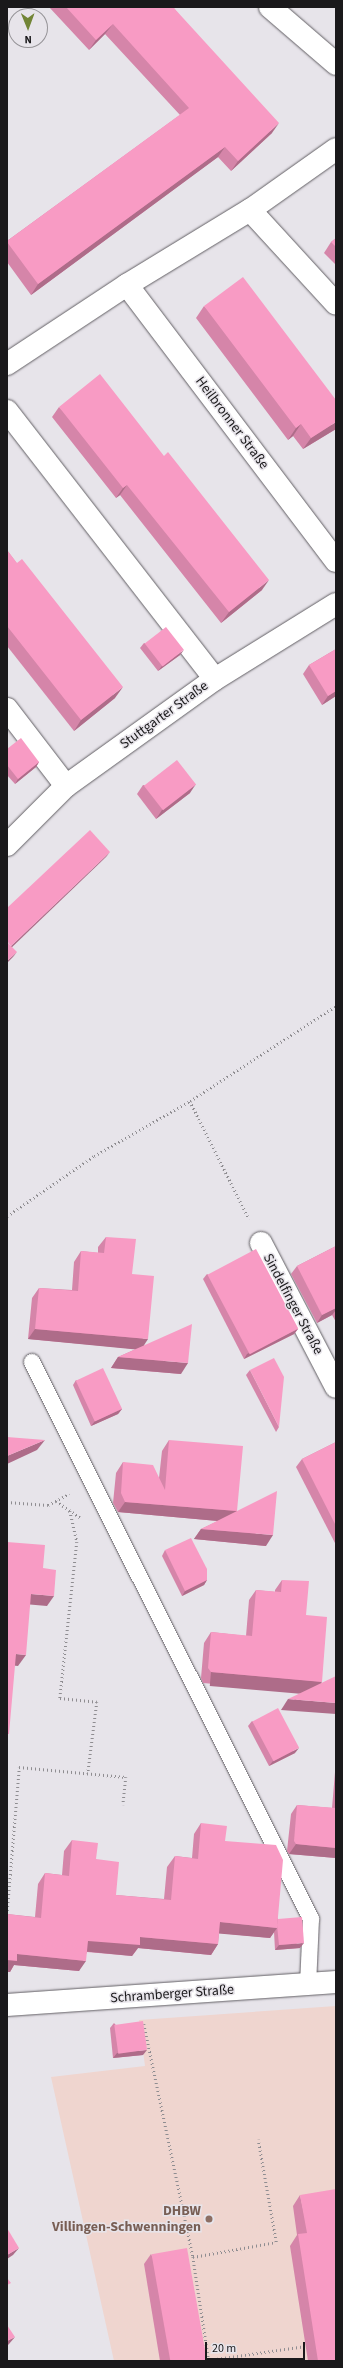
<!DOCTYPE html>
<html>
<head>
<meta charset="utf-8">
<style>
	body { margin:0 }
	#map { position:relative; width:343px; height:2368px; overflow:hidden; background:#e7e4ea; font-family:"Source Sans 3",sans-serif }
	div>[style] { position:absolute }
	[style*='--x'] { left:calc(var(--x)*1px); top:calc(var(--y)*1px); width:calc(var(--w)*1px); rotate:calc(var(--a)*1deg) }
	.education>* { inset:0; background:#efd5cf }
	.path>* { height:2.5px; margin-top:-1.25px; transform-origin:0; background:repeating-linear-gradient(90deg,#8f8d91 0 1px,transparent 0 4px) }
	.roads { filter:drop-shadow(0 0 1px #625f64) drop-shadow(0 0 1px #625f64) }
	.lane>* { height:16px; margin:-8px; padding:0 8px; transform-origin:8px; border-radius:8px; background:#fff }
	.street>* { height:22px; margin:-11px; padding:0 11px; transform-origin:11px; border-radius:11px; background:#fff }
	.wall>* { inset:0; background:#d585a9 }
	.shaded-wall>* { inset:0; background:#ae6c89; transform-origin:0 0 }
	.building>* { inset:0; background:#f89bc4; transform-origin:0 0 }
	.dots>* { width:11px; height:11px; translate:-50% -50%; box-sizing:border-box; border:2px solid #e7e4ea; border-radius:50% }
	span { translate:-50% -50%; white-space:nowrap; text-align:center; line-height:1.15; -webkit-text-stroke:3px #e7e4ea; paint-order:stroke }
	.street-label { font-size:14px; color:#1a191b }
	.education-label { font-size:14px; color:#785e54; font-weight:700 }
	.right { translate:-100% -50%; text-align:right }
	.frame { position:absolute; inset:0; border:8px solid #1a191b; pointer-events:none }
	.north { position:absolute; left:8px; top:8px; width:40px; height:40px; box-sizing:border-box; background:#e7e4ea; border:1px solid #959397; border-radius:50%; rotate:179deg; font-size:11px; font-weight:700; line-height:16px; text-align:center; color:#1a191b }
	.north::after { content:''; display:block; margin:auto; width:14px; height:18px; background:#728536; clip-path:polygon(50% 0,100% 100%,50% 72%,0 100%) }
	.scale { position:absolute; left:205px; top:2342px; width:100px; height:18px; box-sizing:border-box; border:2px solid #1a191b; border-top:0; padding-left:5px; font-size:12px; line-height:14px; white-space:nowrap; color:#1a191b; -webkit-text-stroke:3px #e7e4ea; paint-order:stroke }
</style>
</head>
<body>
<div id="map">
	<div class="education">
		<div style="clip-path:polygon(336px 2006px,336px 2361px,114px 2361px,51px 2077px,145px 2066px,139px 2020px)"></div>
	</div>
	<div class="path">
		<div style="--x:190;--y:1101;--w:132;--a:63.4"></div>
		<div style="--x:7;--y:1216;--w:106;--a:-34.6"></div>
		<div style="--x:94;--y:1156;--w:111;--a:-29.8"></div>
		<div style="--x:190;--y:1101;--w:174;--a:-33.1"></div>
		<div style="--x:56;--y:1501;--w:29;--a:34"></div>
		<div style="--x:7;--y:1502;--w:41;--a:4.2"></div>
		<div style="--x:48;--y:1505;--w:24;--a:-28"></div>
		<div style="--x:70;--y:1511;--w:32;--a:77"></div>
		<div style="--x:77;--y:1542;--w:157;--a:96.2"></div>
		<div style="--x:60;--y:1698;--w:37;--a:6"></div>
		<div style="--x:97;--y:1702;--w:72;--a:97.2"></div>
		<div style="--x:7;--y:1911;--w:144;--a:-85.2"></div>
		<div style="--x:19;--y:1767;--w:107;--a:5.3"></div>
		<div style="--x:126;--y:1777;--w:28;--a:96"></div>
		<div style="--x:144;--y:2024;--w:238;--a:78.1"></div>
		<div style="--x:193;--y:2257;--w:105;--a:81.3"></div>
		<div style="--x:193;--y:2257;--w:84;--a:-10.2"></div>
		<div style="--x:276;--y:2242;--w:104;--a:-100"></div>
		<div style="--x:209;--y:2360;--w:98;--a:-8.2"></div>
	</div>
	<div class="roads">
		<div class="lane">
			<div style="--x:32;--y:1362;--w:623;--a:63.39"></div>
			<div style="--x:311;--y:1919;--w:65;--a:92.6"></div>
		</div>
		<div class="street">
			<div style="--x:270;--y:7;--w:87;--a:40.8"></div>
			<div style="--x:250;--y:210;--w:127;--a:47.5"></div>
			<div style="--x:127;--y:285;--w:346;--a:52.9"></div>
			<div style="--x:7;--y:364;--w:144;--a:-33.4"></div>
			<div style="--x:127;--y:285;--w:144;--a:-31.4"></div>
			<div style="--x:250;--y:210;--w:105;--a:-35.3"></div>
			<div style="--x:7;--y:411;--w:339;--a:52.2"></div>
			<div style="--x:7;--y:709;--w:97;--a:52.5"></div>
			<div style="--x:7;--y:845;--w:83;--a:-45"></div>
			<div style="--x:66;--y:786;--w:183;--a:-35.7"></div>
			<div style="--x:215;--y:679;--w:142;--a:-31.8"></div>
			<div style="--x:261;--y:1243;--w:162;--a:62.5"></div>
			<div style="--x:7;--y:2005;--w:330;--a:-4"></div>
		</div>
	</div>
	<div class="wall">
		<div style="clip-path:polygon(49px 7px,173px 7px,272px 133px,231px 171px,218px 157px,31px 295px,7px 262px,7px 241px,180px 115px,105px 34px,89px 50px)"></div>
		<div style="clip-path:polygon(336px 238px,336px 265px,324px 253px,331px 242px)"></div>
		<div style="clip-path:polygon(204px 306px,336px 429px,303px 449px,293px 436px,288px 440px,196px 318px)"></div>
		<div style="clip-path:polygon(59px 407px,262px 590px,221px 623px,120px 495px,116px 498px,52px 417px)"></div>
		<div style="clip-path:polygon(7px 550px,115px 698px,74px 731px,7px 646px)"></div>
		<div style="clip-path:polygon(144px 643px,180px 655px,158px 671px,140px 648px)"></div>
		<div style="clip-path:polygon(336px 649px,336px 696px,322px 705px,303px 674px,309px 665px)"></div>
		<div style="clip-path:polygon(7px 749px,39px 762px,36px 767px,15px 784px,7px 775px)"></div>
		<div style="clip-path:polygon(143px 785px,190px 793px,156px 819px,137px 794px)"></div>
		<div style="clip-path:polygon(106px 1237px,132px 1274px,144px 1346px,181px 1374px,111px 1368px,118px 1357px,136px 1349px,28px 1339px,32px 1298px,39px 1288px,72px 1290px,74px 1262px,81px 1251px,98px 1253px,98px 1247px)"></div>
		<div style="clip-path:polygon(336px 1246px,336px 1322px,332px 1315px,317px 1323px,291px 1274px,297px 1266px)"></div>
		<div style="clip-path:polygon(207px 1274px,298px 1329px,294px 1334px,244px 1359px,203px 1279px)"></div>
		<div style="clip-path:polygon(250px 1370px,279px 1427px,276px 1432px,246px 1375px)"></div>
		<div style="clip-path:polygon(76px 1380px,122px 1409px,118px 1414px,91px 1426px,73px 1385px)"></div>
		<div style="clip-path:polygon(169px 1440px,237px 1511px,266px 1546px,194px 1539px,201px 1529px,218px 1521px,118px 1512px,113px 1503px,116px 1473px,123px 1462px,159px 1478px,162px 1451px)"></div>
		<div style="clip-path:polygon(336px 1442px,336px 1545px,296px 1467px,302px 1459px)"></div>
		<div style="clip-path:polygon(165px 1550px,207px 1580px,204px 1585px,182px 1596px,162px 1556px)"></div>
		<div style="clip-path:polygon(282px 1580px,306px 1615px,322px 1682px,281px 1710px,304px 1692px,203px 1683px,201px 1678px,204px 1643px,211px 1632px,246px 1636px,249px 1600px,256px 1590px,275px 1592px,275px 1590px)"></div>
		<div style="clip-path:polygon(252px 1721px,295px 1753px,269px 1766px,248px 1726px)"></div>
		<div style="clip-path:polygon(336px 1771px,336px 1858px,289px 1854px,287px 1851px,291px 1814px,297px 1805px,332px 1808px,335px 1772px)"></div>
		<div style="clip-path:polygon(201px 1823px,225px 1841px,278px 1919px,300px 1948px,275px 1950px,274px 1932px,270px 1938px,219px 1933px,218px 1944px,211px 1955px,138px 1948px,132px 1956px,87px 1952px,79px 1971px,14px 1965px,10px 1972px,7px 1972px,7px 1914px,35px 1917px,38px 1884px,45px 1873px,62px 1875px,64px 1851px,72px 1840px,96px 1859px,116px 1895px,164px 1899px,167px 1867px,175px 1856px,192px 1858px,194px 1834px)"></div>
		<div style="clip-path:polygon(114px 2023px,143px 2055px,113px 2058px,110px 2028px)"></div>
		<div style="clip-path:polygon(300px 2195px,336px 2361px,308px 2361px,290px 2246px,297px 2235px,293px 2206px)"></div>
		<div style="clip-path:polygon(151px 2254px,206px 2361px,160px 2361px,144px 2264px)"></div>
	</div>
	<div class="shaded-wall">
		<div style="clip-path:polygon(113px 24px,105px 34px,89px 50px,96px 40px)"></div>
		<div style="clip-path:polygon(279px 123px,272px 133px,231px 171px,238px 161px)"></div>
		<div style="clip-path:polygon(225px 147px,218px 157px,31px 295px,38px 284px)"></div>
		<div style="clip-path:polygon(336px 422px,336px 429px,303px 449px,311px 438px)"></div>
		<div style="clip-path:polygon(301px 424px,293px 436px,288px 440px,296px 428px)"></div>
		<div style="clip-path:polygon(127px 485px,120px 495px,116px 498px,123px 488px)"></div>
		<div style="clip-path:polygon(269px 580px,262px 590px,221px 623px,229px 612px)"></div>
		<div style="clip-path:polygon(184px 650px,180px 655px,158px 671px,162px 666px)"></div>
		<div style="clip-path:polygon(123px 687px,115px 698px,74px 731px,81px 720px)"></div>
		<div style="clip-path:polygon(336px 691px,336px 696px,322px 705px,328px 696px)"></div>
		<div style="clip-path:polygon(39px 762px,36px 767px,15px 784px,18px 779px)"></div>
		<div style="clip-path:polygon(196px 784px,190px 793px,156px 819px,162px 810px)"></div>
		<div style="clip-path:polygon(110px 852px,106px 857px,8px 951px,11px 946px)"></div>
		<div style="clip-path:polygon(17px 952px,13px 957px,7px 963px,7px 961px)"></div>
		<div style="clip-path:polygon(336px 1308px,336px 1310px,332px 1315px,317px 1323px,322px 1315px)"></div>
		<div style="clip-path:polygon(35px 1329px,148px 1339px,141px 1350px,28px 1339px)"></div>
		<div style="clip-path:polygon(298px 1329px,294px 1334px,244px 1359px,247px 1354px)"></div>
		<div style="clip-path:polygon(118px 1357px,188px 1363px,181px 1374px,111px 1368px)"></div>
		<div style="clip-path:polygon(122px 1409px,118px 1414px,91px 1426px,95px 1421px)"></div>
		<div style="clip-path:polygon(45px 1440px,37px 1450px,7px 1464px,7px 1456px)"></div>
		<div style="clip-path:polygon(125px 1502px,237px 1511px,229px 1522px,118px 1512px)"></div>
		<div style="clip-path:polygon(201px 1529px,273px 1535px,266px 1546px,194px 1539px)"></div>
		<div style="clip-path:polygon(207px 1580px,204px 1585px,182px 1596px,185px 1591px)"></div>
		<div style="clip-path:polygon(31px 1594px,54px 1596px,47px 1606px,24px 1604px)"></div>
		<div style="clip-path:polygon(16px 1654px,26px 1655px,18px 1666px,8px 1665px)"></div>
		<div style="left:211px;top:1672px;width:111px;height:14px;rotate:5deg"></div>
		<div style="clip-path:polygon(288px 1699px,336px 1703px,336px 1714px,281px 1710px)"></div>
		<div style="clip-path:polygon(299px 1748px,295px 1753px,269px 1766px,273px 1761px)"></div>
		<div style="clip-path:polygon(296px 1844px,336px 1848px,336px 1858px,289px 1854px)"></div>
		<div style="clip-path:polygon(220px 1922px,277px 1928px,270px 1938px,213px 1933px)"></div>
		<div style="clip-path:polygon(140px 1937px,218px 1944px,211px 1955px,138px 1948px,132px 1956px,81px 1951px,88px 1941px)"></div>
		<div style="clip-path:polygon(304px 1943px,300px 1948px,275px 1950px,279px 1945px)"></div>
		<div style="clip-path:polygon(17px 1954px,86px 1961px,79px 1971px,14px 1965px,10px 1972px,7px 1972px,7px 1960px)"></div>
		<div style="clip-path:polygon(147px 2050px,143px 2055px,113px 2058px,117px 2053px)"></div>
		<div style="clip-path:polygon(19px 2248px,13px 2255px,7px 2259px,7px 2255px)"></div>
		<div style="clip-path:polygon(15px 2337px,9px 2344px,7px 2346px,7px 2341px)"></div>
	</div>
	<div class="building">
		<div style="clip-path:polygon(66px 7px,173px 7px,279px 123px,238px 161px,225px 147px,38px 284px,7px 242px,7px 241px,189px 108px,113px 24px,96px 40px)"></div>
		<div style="clip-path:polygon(336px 238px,336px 247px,331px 242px)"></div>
		<div style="clip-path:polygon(243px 277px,336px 400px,336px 422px,311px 438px,301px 424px,296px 428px,204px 306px)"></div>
		<div style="clip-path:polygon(100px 374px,164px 456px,168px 452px,269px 580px,229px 612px,127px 485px,123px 488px,59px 407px)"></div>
		<div style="clip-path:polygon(7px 550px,17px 563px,22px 559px,123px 687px,81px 720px,7px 626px)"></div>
		<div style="left:166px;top:627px;width:29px;height:27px;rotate:52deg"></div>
		<div style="clip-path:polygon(336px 649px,336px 691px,328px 696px,309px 665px)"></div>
		<div style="clip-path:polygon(21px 738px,39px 762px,18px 779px,7px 765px,7px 749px)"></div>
		<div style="left:177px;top:760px;width:31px;height:42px;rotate:52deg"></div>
		<div style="clip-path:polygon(90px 830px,110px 852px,11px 946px,7px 941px,7px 908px)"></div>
		<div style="clip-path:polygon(7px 942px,17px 952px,7px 961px)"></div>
		<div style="clip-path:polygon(106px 1237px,136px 1239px,132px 1274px,154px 1276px,148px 1339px,35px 1329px,39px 1288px,78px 1291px,81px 1251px,104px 1253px)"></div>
		<div style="clip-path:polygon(336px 1246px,336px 1308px,322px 1315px,297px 1266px)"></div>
		<div style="left:256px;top:1249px;width:90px;height:55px;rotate:62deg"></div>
		<div style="clip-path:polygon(192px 1324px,188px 1363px,118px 1357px)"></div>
		<div style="clip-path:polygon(274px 1358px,284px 1377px,279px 1427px,250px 1370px)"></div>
		<div style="left:103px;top:1368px;width:45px;height:30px;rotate:65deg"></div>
		<div style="clip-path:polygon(7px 1437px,45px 1440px,7px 1456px)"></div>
		<div style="clip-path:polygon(169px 1440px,243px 1446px,237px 1511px,277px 1491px,273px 1535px,201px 1529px,237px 1511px,125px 1502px,121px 1493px,123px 1462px,153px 1465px,165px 1490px)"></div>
		<div style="clip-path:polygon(336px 1442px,336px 1526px,302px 1459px)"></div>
		<div style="clip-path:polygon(191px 1538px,207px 1569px,207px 1580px,185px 1591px,165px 1550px)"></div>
		<div style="clip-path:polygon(7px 1542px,45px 1545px,43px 1568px,56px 1570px,54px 1596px,31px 1594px,26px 1655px,16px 1654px,9px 1734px,7px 1734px)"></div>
		<div style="clip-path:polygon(282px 1580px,309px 1581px,306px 1615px,327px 1617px,322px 1682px,211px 1672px,208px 1668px,211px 1632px,252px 1636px,256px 1590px,281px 1592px)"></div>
		<div style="clip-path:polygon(336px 1676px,336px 1703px,288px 1699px)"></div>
		<div style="left:278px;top:1708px;width:45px;height:29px;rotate:62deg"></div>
		<div style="clip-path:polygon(297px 1805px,336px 1808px,336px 1848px,296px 1844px,294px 1841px)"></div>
		<div style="clip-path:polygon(201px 1823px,227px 1826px,225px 1841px,276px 1845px,283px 1860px,277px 1928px,220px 1922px,218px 1944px,140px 1937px,140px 1945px,88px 1941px,86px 1961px,17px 1954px,17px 1961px,7px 1960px,7px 1914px,41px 1918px,45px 1873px,69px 1876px,72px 1840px,98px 1843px,96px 1859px,119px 1862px,116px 1895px,171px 1900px,175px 1856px,198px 1859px)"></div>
		<div style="clip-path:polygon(302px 1917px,304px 1943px,279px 1945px,277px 1925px,278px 1919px)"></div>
		<div style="left:143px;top:2021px;width:29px;height:29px;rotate:82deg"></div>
		<div style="clip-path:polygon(336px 2189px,336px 2361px,318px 2361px,298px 2234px,307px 2233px,300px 2195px)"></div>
		<div style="clip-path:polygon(7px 2228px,19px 2248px,7px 2255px)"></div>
		<div style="left:187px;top:2248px;width:115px;height:36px;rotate:80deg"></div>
		<div style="clip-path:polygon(7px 2278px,11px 2283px,7px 2285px)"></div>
		<div style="clip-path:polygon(7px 2325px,15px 2337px,7px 2341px)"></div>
	</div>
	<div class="dots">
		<div style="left:209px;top:2219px;background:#8d6e63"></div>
	</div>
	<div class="street-label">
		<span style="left:232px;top:423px;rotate:53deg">Heilbronner Straße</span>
		<span style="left:164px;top:715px;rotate:-36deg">Stuttgarter Straße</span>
		<span style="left:293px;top:1304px;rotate:62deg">Sindelfinger Straße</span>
		<span style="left:172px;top:1994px;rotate:-4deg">Schramberger Straße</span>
	</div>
	<div class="education-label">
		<span class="right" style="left:201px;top:2219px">DHBW<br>Villingen-Schwenningen</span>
	</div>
	<div class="frame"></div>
	<div class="north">N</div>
	<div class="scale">20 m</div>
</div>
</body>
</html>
